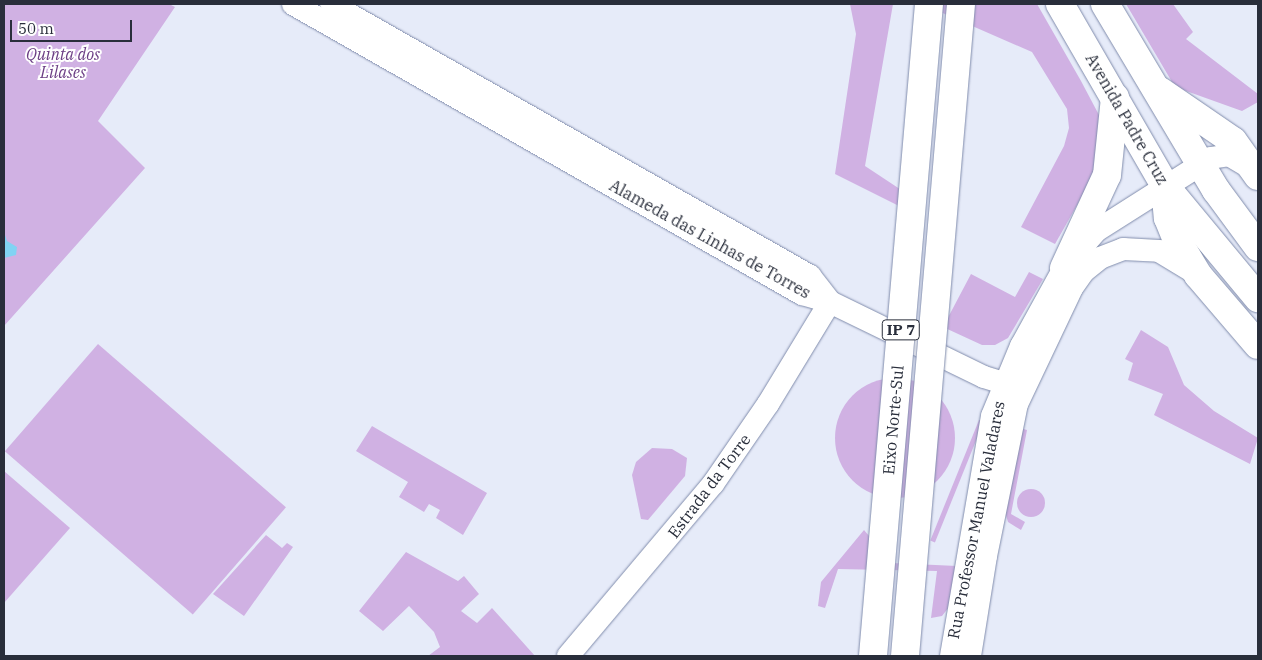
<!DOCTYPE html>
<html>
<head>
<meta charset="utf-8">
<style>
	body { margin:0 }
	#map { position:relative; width:1262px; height:660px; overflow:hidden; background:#e6ebf9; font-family:"IBM Plex Serif",serif }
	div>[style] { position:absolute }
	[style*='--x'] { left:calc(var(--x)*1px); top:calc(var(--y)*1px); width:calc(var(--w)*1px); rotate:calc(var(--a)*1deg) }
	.green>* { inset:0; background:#d0b1e3; transform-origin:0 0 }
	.round { border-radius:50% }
	.water>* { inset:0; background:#81d3f3 }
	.roads { filter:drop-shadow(0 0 1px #808cac) drop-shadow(0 0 1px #808cac) }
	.secondary>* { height:22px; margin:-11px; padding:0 11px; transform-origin:11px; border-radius:11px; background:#fff }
	.highway>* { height:28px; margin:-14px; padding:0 14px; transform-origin:14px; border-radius:14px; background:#fff }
	.bridges { filter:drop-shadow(0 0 1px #808cac) drop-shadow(0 0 1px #808cac) }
	.highway-bridge>* { height:28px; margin:-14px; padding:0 14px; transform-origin:14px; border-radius:14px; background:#fff }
	span { translate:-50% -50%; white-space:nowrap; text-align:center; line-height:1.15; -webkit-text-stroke:4px #fff; paint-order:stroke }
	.shield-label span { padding:1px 4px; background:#fff; border:1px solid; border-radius:4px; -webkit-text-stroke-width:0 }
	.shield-label { font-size:15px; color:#292e3b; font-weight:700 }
	.park-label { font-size:16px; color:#6b3d84; font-style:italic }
	.street-label { font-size:16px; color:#292e3b }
	.frame { position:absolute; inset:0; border:5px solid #292e3b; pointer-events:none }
	.scale { position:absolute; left:10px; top:20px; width:122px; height:22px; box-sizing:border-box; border:2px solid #292e3b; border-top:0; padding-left:6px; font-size:15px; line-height:18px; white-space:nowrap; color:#292e3b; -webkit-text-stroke:4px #fff; paint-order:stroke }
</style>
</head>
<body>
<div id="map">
	<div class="green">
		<div style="clip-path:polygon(4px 4px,169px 4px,175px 7px,98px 121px,145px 168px,4px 326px)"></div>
		<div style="clip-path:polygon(850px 4px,893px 4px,865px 166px,924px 205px,919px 216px,835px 174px,856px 34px)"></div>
		<div style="clip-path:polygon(922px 4px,1037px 4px,1081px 81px,1099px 115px,1097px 170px,1055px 244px,1021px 227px,1064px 146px,1069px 128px,1067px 109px,1032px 52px)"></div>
		<div style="clip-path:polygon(1126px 4px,1173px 4px,1193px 32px,1186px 39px,1258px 94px,1258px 102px,1242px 111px,1175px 87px)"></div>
		<div style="clip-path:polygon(1029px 272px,1043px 279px,1008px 338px,995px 345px,982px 345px,943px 327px,971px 274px,1015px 297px)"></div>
		<div style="clip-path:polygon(1141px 330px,1168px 347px,1184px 385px,1214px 411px,1258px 438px,1250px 464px,1154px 415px,1163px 394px,1128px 380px,1133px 363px,1125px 359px)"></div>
		<div style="left:98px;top:344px;width:249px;height:142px;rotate:41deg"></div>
		<div class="round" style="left:835px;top:378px;width:120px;height:120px"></div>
		<div style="left:979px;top:420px;width:5px;height:130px;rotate:22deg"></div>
		<div style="clip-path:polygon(372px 426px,487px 493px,463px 535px,436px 518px,440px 510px,429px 504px,424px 512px,399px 497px,408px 482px,356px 451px)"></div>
		<div style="clip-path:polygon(1020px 428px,1027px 430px,1011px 514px,1025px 522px,1021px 530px,1008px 522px,1005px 512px)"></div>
		<div style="clip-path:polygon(652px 448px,672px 449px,687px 458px,685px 476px,648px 520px,641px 519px,632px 475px,636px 462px)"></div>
		<div style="clip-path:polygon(4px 471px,70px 528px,4px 603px)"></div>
		<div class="round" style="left:1017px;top:489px;width:28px;height:28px"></div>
		<div style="clip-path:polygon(864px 530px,892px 563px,957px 566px,949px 607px,942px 616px,931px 618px,937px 571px,838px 569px,825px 608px,818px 606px,821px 582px)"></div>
		<div style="clip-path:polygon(266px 535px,282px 548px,287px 543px,293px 547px,244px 616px,213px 594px)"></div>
		<div style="clip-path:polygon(406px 552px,458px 581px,464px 576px,479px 594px,461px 611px,477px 623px,492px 608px,535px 656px,428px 656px,440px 647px,434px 632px,409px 606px,383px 631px,359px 611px)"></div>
	</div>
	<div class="water">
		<div style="clip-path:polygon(5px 235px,7px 241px,17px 247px,16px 255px,4px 258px)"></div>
	</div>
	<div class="roads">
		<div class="secondary">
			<div style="--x:293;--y:4;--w:586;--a:29.67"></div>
			<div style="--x:802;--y:294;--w:29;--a:16"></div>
			<div style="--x:830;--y:302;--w:171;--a:26"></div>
			<div style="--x:984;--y:377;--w:41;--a:17.1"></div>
			<div style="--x:331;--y:4;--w:551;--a:29.59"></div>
			<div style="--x:810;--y:276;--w:33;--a:52"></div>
			<div style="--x:568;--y:656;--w:225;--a:-49.9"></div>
			<div style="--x:713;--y:484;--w:97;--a:-55.5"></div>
			<div style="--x:768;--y:404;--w:119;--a:-58.7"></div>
			<div style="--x:951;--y:656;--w:243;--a:-80.3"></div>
			<div style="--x:992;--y:416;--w:76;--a:-67.5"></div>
			<div style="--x:1021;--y:346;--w:89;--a:-61.1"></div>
			<div style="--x:1064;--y:268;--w:49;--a:-49.1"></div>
			<div style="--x:1096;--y:231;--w:136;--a:-32.4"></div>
			<div style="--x:1211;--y:158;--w:18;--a:-9"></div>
			<div style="--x:1229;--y:155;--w:27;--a:31"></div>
			<div style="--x:970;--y:656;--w:101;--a:-80.9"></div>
			<div style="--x:986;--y:556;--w:155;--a:-78.5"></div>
			<div style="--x:1017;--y:404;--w:128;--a:-64.6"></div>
			<div style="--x:1072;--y:288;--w:19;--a:-55"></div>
			<div style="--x:1083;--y:272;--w:22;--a:-39"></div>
			<div style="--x:1100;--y:258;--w:25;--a:-21"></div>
			<div style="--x:1123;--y:249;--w:36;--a:3"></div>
			<div style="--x:1159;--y:251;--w:44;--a:31.2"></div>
		</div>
		<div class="highway">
			<div style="--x:1060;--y:4;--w:210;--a:60"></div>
			<div style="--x:1165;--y:186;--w:146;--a:50.3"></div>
			<div style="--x:1105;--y:4;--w:217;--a:59.2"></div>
			<div style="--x:1216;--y:190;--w:71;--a:53.6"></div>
			<div style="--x:1160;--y:91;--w:88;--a:34.4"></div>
			<div style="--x:1233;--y:141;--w:43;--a:54.5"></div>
			<div style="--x:1165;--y:186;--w:32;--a:85"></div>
			<div style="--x:1168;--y:218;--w:24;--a:68"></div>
			<div style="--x:1177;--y:240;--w:41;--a:59"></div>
			<div style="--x:1198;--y:275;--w:92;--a:49.4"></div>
			<div style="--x:1064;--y:268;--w:102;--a:-65.2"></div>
			<div style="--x:1107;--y:175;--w:78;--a:-84.1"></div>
		</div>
	</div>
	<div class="bridges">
		<div class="highway-bridge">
			<div style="--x:873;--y:656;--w:654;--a:-85.09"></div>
			<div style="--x:905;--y:656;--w:654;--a:-85.09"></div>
		</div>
	</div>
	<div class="shield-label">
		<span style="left:901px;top:330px">IP 7</span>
	</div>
	<div class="park-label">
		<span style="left:63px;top:63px">Quinta dos<br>Lilases</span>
	</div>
	<div class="street-label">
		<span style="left:1127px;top:119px;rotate:60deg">Avenida Padre Cruz</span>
		<span style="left:710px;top:239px;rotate:29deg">Alameda das Linhas de Torres</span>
		<span style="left:893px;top:420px;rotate:-85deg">Eixo Norte-Sul</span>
		<span style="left:709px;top:486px;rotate:-53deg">Estrada da Torre</span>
		<span style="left:976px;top:520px;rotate:-79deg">Rua Professor Manuel Valadares</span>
	</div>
	<div class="frame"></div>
	<div class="scale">50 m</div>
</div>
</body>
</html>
